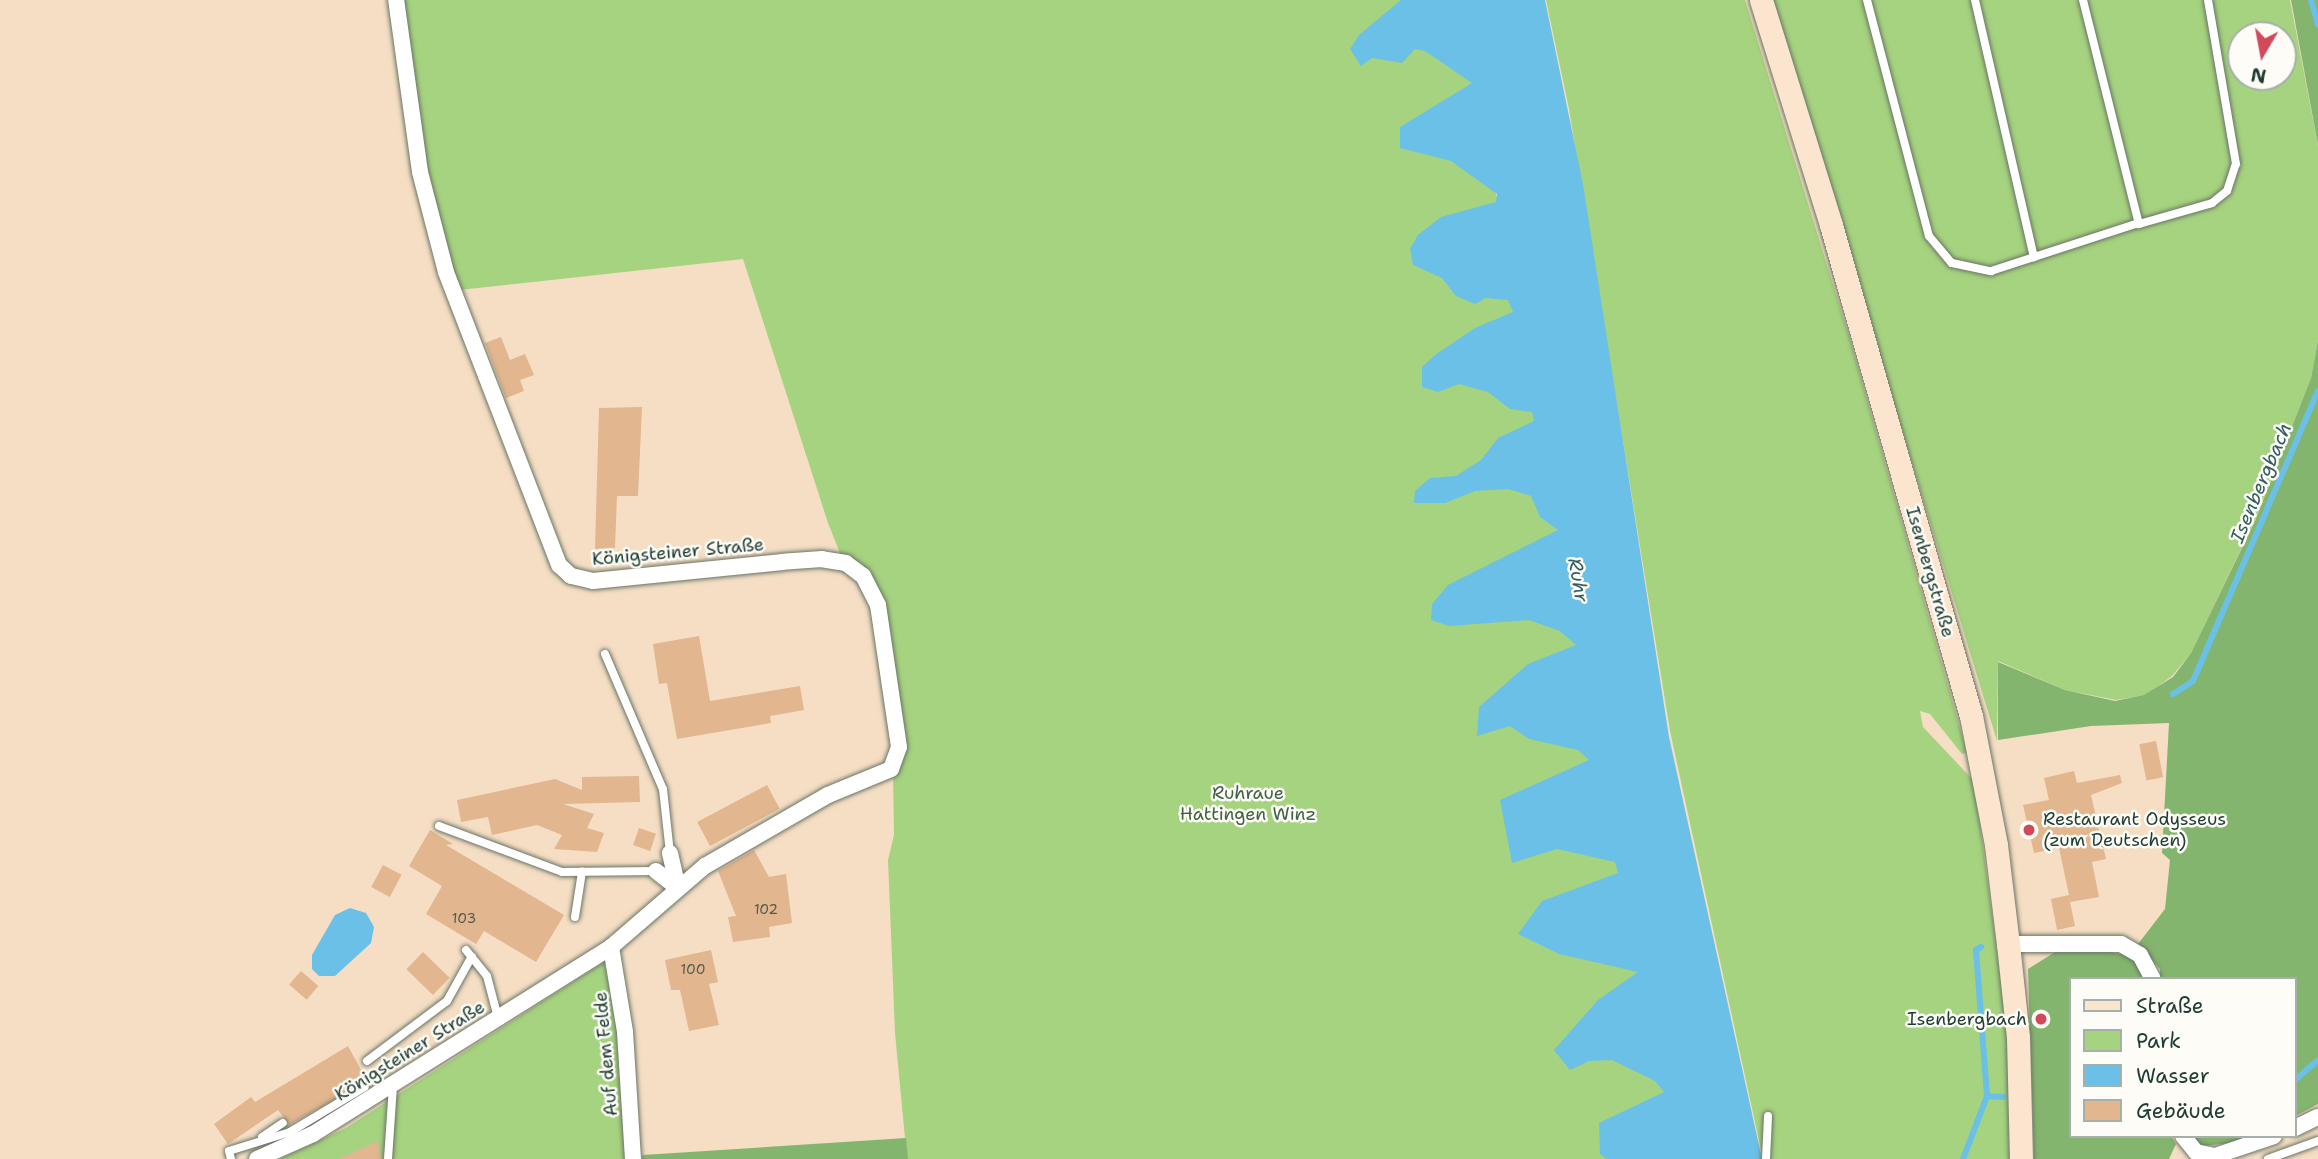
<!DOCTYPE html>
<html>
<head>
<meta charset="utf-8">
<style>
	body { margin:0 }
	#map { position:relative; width:2318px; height:1159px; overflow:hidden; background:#f5dec4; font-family:"Shantell Sans",sans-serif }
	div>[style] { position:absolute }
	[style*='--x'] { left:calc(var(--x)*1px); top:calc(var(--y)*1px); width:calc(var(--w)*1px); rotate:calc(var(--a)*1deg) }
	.green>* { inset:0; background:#a6d37f }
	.forest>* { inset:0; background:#84b56e }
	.water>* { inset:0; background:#6ac0e7 }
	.stream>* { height:6px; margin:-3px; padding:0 3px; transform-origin:3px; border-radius:3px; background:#6ac0e7 }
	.building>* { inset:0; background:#e2b68f; transform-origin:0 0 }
	.roads { filter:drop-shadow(0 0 2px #6a7566) drop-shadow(0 0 2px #6a7566) }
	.service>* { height:8px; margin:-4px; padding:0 4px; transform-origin:4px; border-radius:4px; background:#fff }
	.minor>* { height:16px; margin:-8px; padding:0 8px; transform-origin:8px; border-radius:8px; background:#fff }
	.secondary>* { height:23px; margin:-11.5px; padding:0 11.5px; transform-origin:11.5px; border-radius:11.5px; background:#fbe5cf }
	.dots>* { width:19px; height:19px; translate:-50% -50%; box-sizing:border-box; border:4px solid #fdfcf7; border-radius:50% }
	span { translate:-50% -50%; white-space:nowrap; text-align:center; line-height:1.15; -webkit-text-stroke:5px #fdfcf7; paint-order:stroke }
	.number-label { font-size:14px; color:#505b4b }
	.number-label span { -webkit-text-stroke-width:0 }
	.street-label { font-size:18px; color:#1f3d34 }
	.park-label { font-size:18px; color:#416247 }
	.poi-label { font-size:18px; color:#1f3d34 }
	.left { translate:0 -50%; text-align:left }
	.right { translate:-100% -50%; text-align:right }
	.water-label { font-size:19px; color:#325e61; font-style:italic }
	.legend { position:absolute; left:2069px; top:977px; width:228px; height:161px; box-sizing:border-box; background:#fdfcf7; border:2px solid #a4b0a9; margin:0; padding:9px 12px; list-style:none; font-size:21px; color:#1f3d34 }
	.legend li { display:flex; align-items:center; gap:14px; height:35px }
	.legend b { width:35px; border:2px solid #a4b0a9 }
	.north { position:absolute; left:2227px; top:21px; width:70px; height:70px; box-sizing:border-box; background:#fdfcf7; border:2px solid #a4b0a9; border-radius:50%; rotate:190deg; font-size:19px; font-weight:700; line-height:28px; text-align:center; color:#1f3d34 }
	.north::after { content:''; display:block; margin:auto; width:24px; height:32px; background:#d1495b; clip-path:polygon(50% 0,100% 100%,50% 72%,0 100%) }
</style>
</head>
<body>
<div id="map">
	<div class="green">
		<div style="clip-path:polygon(403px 0,1444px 0,1474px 83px,1468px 86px,1509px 244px,1559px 530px,1688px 1159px,907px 1159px,895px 1033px,888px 860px,894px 835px,893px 773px,878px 604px,844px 563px,828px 523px,743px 259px,459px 290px,423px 162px)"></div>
		<div style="clip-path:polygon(1546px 0,1745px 0,1849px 336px,1967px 753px,1962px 754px,1930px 714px,1920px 711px,1923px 727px,1974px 781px,2006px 1018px,2012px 1159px,1763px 1159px,1670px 731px,1569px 109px)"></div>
		<div style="clip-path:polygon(evenodd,1771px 0,2290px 0,2318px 146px,2318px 340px,2311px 378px,2255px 520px,2191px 653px,2172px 676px,2146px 695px,2116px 700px,2065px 690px,1998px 661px,1997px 741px,1771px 0,2241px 35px,2283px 35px,2283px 77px,2241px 77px,2241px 35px)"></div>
		<div style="clip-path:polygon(604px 962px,620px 1033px,628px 1159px,280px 1159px,346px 1128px)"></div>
	</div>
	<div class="forest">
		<div style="clip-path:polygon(2291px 0,2318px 0,2318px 145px)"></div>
		<div style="clip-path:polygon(2318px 340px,2318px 1104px,2295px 1116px,2295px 979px,2160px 979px,2160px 969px,2138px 944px,2165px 909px,2170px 860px,2162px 853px,2169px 723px,2091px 726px,1998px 740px,1998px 662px,2065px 690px,2115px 701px,2144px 695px,2173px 677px,2191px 653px,2255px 521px,2311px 378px)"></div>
		<div style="clip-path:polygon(2089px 948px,2131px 956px,2147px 979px,2071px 979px,2071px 1136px,2171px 1136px,2176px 1144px,2169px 1159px,2034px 1159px,2028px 969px,2060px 949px)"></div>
		<div style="clip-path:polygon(2190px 1136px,2249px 1136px,2233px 1143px,2200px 1146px)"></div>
		<div style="clip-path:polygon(906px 1138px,908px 1159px,642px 1159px,643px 1155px)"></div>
	</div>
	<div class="water">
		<div style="clip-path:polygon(1401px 0,1545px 0,1583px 184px,1669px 737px,1762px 1159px,1607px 1159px,1600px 1154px,1599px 1123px,1664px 1092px,1655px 1081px,1612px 1060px,1589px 1061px,1570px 1070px,1554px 1050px,1598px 1000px,1638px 972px,1559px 954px,1518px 934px,1542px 901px,1618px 873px,1615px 862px,1557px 849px,1512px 863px,1500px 800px,1589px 760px,1578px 750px,1529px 739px,1510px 726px,1477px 736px,1479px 707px,1528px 664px,1576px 645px,1560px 631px,1529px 620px,1449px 626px,1431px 620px,1432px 604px,1448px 585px,1558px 530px,1540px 517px,1531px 496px,1508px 489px,1475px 491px,1445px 503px,1414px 503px,1415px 491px,1430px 478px,1456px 476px,1481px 460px,1498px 438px,1534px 421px,1532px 412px,1510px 409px,1488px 392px,1459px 384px,1438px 392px,1422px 387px,1422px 367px,1435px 355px,1475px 328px,1513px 312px,1508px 300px,1486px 298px,1475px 304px,1456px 296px,1442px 278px,1413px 265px,1410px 249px,1418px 235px,1441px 217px,1496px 202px,1497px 194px,1451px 161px,1400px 148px,1400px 127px,1472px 83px,1425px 51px,1415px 49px,1402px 63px,1372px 58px,1361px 66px,1350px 49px,1359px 35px)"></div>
		<div style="clip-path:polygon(350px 908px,366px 913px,374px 927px,371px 943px,335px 976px,319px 976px,312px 969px,312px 955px,335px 915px)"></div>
	</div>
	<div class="stream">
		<div style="--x:2311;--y:0;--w:26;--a:74"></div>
		<div style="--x:2173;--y:694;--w:24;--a:-33"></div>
		<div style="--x:2193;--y:681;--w:316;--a:-66.7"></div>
		<div style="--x:2295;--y:1080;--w:30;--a:-41"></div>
		<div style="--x:1987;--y:1096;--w:16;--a:4"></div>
		<div style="--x:1963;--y:1159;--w:67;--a:-69.1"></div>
		<div style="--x:1987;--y:1096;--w:146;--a:-94.3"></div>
		<div style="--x:1976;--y:950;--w:6;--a:-31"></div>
	</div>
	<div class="building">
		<div style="clip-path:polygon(501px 337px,510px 360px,525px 354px,534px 375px,520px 380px,524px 391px,506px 398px,485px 343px)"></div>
		<div style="clip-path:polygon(642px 407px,638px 496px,617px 496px,615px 548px,595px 549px,599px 408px)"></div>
		<div style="clip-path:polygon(699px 636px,710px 701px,800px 686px,804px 710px,770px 716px,771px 723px,677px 739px,667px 683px,659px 684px,653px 644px)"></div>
		<div style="left:2156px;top:741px;width:37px;height:17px;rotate:79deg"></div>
		<div style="clip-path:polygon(2074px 771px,2077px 783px,2120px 775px,2122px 783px,2091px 795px,2106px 859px,2092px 862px,2099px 897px,2070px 902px,2075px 926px,2057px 930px,2051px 899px,2069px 895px,2059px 848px,2034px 853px,2023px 805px,2049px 800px,2044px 778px)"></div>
		<div style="clip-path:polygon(639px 776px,640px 802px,563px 804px,594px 814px,587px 828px,604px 833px,597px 852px,554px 849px,562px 835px,537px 825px,492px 835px,488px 817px,461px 822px,457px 800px,555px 779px,582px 790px,582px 777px)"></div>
		<div style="left:767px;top:785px;width:27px;height:79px;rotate:62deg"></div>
		<div style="left:639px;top:828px;width:18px;height:18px;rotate:19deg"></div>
		<div style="clip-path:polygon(430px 830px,453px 844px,446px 845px,564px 915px,536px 962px,484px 931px,476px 944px,426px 914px,442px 886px,409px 866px)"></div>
		<div style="clip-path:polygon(754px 850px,769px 877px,786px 874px,792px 923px,769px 927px,770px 937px,733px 942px,728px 917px,736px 916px,718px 871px)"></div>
		<div style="left:383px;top:865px;width:21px;height:25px;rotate:28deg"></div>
		<div style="clip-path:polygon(711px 950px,718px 982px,709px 984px,719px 1025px,689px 1031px,680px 990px,671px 990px,665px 960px)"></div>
		<div style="left:423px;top:952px;width:37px;height:24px;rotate:44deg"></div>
		<div style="left:301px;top:971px;width:23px;height:18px;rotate:41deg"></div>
		<div style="clip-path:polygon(348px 1046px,367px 1081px,289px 1125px,278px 1110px,228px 1144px,214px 1124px,251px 1097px,255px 1102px)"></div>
		<div style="clip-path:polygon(378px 1141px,381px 1159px,339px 1159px)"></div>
	</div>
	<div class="roads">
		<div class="service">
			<div style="--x:1867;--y:0;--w:244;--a:75.3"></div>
			<div style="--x:1929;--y:236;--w:35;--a:50"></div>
			<div style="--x:1952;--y:263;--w:40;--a:12"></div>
			<div style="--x:1991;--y:271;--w:156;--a:-18"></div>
			<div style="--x:1975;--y:0;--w:264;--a:77.1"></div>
			<div style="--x:2083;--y:0;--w:231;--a:76"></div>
			<div style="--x:2139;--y:224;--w:76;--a:-16"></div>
			<div style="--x:2212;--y:203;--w:19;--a:-39"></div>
			<div style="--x:2227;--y:191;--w:28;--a:-72"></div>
			<div style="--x:2236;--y:164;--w:166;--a:-99.7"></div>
			<div style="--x:605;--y:654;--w:147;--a:66.8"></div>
			<div style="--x:663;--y:789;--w:64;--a:83.8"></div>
			<div style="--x:439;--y:826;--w:131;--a:20.5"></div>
			<div style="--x:562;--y:872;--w:94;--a:-0.6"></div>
			<div style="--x:575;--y:917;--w:46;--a:-81.2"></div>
			<div style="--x:466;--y:950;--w:33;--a:51"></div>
			<div style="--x:487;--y:976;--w:43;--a:75.3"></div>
			<div style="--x:367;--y:1061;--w:100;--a:-36.9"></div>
			<div style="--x:447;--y:1001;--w:51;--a:-60.9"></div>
			<div style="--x:262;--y:1137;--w:25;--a:-34"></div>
			<div style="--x:231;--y:1159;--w:8;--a:-104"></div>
			<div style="--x:229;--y:1151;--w:64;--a:-17.3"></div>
			<div style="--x:290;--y:1132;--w:87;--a:-31"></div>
			<div style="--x:388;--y:1159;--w:74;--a:-86.1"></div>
			<div style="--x:1766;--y:1159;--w:43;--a:-87.3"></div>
			<div style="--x:2268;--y:1159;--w:53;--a:-19.8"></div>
		</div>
		<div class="minor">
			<div style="--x:656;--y:871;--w:28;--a:38"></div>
			<div style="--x:678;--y:888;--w:36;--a:-103"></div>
			<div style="--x:2008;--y:944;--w:113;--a:0"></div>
			<div style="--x:2121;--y:944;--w:22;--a:30"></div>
			<div style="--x:2140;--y:955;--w:27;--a:62"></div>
			<div style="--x:611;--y:947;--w:86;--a:80.6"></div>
			<div style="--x:625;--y:1032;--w:127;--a:86.4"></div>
			<div style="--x:2295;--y:1128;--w:25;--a:-26"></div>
			<div style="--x:2183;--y:1136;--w:21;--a:51"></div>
			<div style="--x:2196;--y:1152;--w:19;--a:12"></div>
			<div style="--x:2215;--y:1156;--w:62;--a:-18.7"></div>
			<div style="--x:257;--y:1159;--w:61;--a:-24.1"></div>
			<div style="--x:313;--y:1134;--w:352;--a:-32.1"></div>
			<div style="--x:611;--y:947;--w:124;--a:-40.8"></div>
			<div style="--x:705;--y:866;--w:142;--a:-30"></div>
			<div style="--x:828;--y:795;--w:68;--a:-22.4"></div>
			<div style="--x:891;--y:769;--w:23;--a:-70"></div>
			<div style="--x:899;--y:747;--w:144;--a:-98.4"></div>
			<div style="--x:878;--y:605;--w:33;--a:-117"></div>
			<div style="--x:863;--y:576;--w:21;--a:-143"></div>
			<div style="--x:846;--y:563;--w:24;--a:-171"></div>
			<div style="--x:822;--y:559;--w:39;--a:176"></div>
			<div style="--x:783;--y:562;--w:191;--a:174.3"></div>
			<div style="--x:593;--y:581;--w:23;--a:-167"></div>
			<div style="--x:571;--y:576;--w:16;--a:-137"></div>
			<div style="--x:559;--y:565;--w:314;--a:-111.1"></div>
			<div style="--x:446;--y:272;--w:103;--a:-104.6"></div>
			<div style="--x:420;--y:172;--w:174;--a:-97.9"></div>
		</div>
		<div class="secondary">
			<div style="--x:1761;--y:0;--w:236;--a:72.7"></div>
			<div style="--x:1831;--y:225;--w:511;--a:74.09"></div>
			<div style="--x:1971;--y:716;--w:131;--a:79"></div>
			<div style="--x:1996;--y:845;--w:100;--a:83.1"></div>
			<div style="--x:2008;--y:944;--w:94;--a:83.9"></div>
			<div style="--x:2018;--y:1037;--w:122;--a:88.6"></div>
		</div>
	</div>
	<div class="dots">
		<div style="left:2029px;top:830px;background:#d1495b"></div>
		<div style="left:2041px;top:1019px;background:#d1495b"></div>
	</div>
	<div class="number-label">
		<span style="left:766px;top:909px">102</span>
		<span style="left:464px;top:918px">103</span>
		<span style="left:693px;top:969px">100</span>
	</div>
	<div class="street-label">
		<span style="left:678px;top:552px;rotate:-5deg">Königsteiner Straße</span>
		<span style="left:1930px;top:572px;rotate:74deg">Isenbergstraße</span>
		<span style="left:410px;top:1051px;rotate:-32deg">Königsteiner Straße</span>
		<span style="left:606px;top:1054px;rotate:-95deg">Auf dem Felde</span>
	</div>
	<div class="park-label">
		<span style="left:1248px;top:804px">Ruhraue<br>Hattingen Winz</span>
	</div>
	<div class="poi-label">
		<span class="left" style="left:2043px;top:830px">Restaurant Odysseus<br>(zum Deutschen)</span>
		<span class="right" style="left:2027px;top:1019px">Isenbergbach</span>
	</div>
	<div class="water-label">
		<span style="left:2261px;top:483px;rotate:-67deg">Isenbergbach</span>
		<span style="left:1578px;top:580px;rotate:80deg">Ruhr</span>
	</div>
	<ul class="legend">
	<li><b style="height:9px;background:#fbe5cf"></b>Straße</li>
	<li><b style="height:19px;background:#a6d37f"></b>Park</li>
	<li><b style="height:19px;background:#6ac0e7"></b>Wasser</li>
	<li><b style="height:19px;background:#e2b68f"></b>Gebäude</li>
	</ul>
	<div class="north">N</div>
</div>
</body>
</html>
